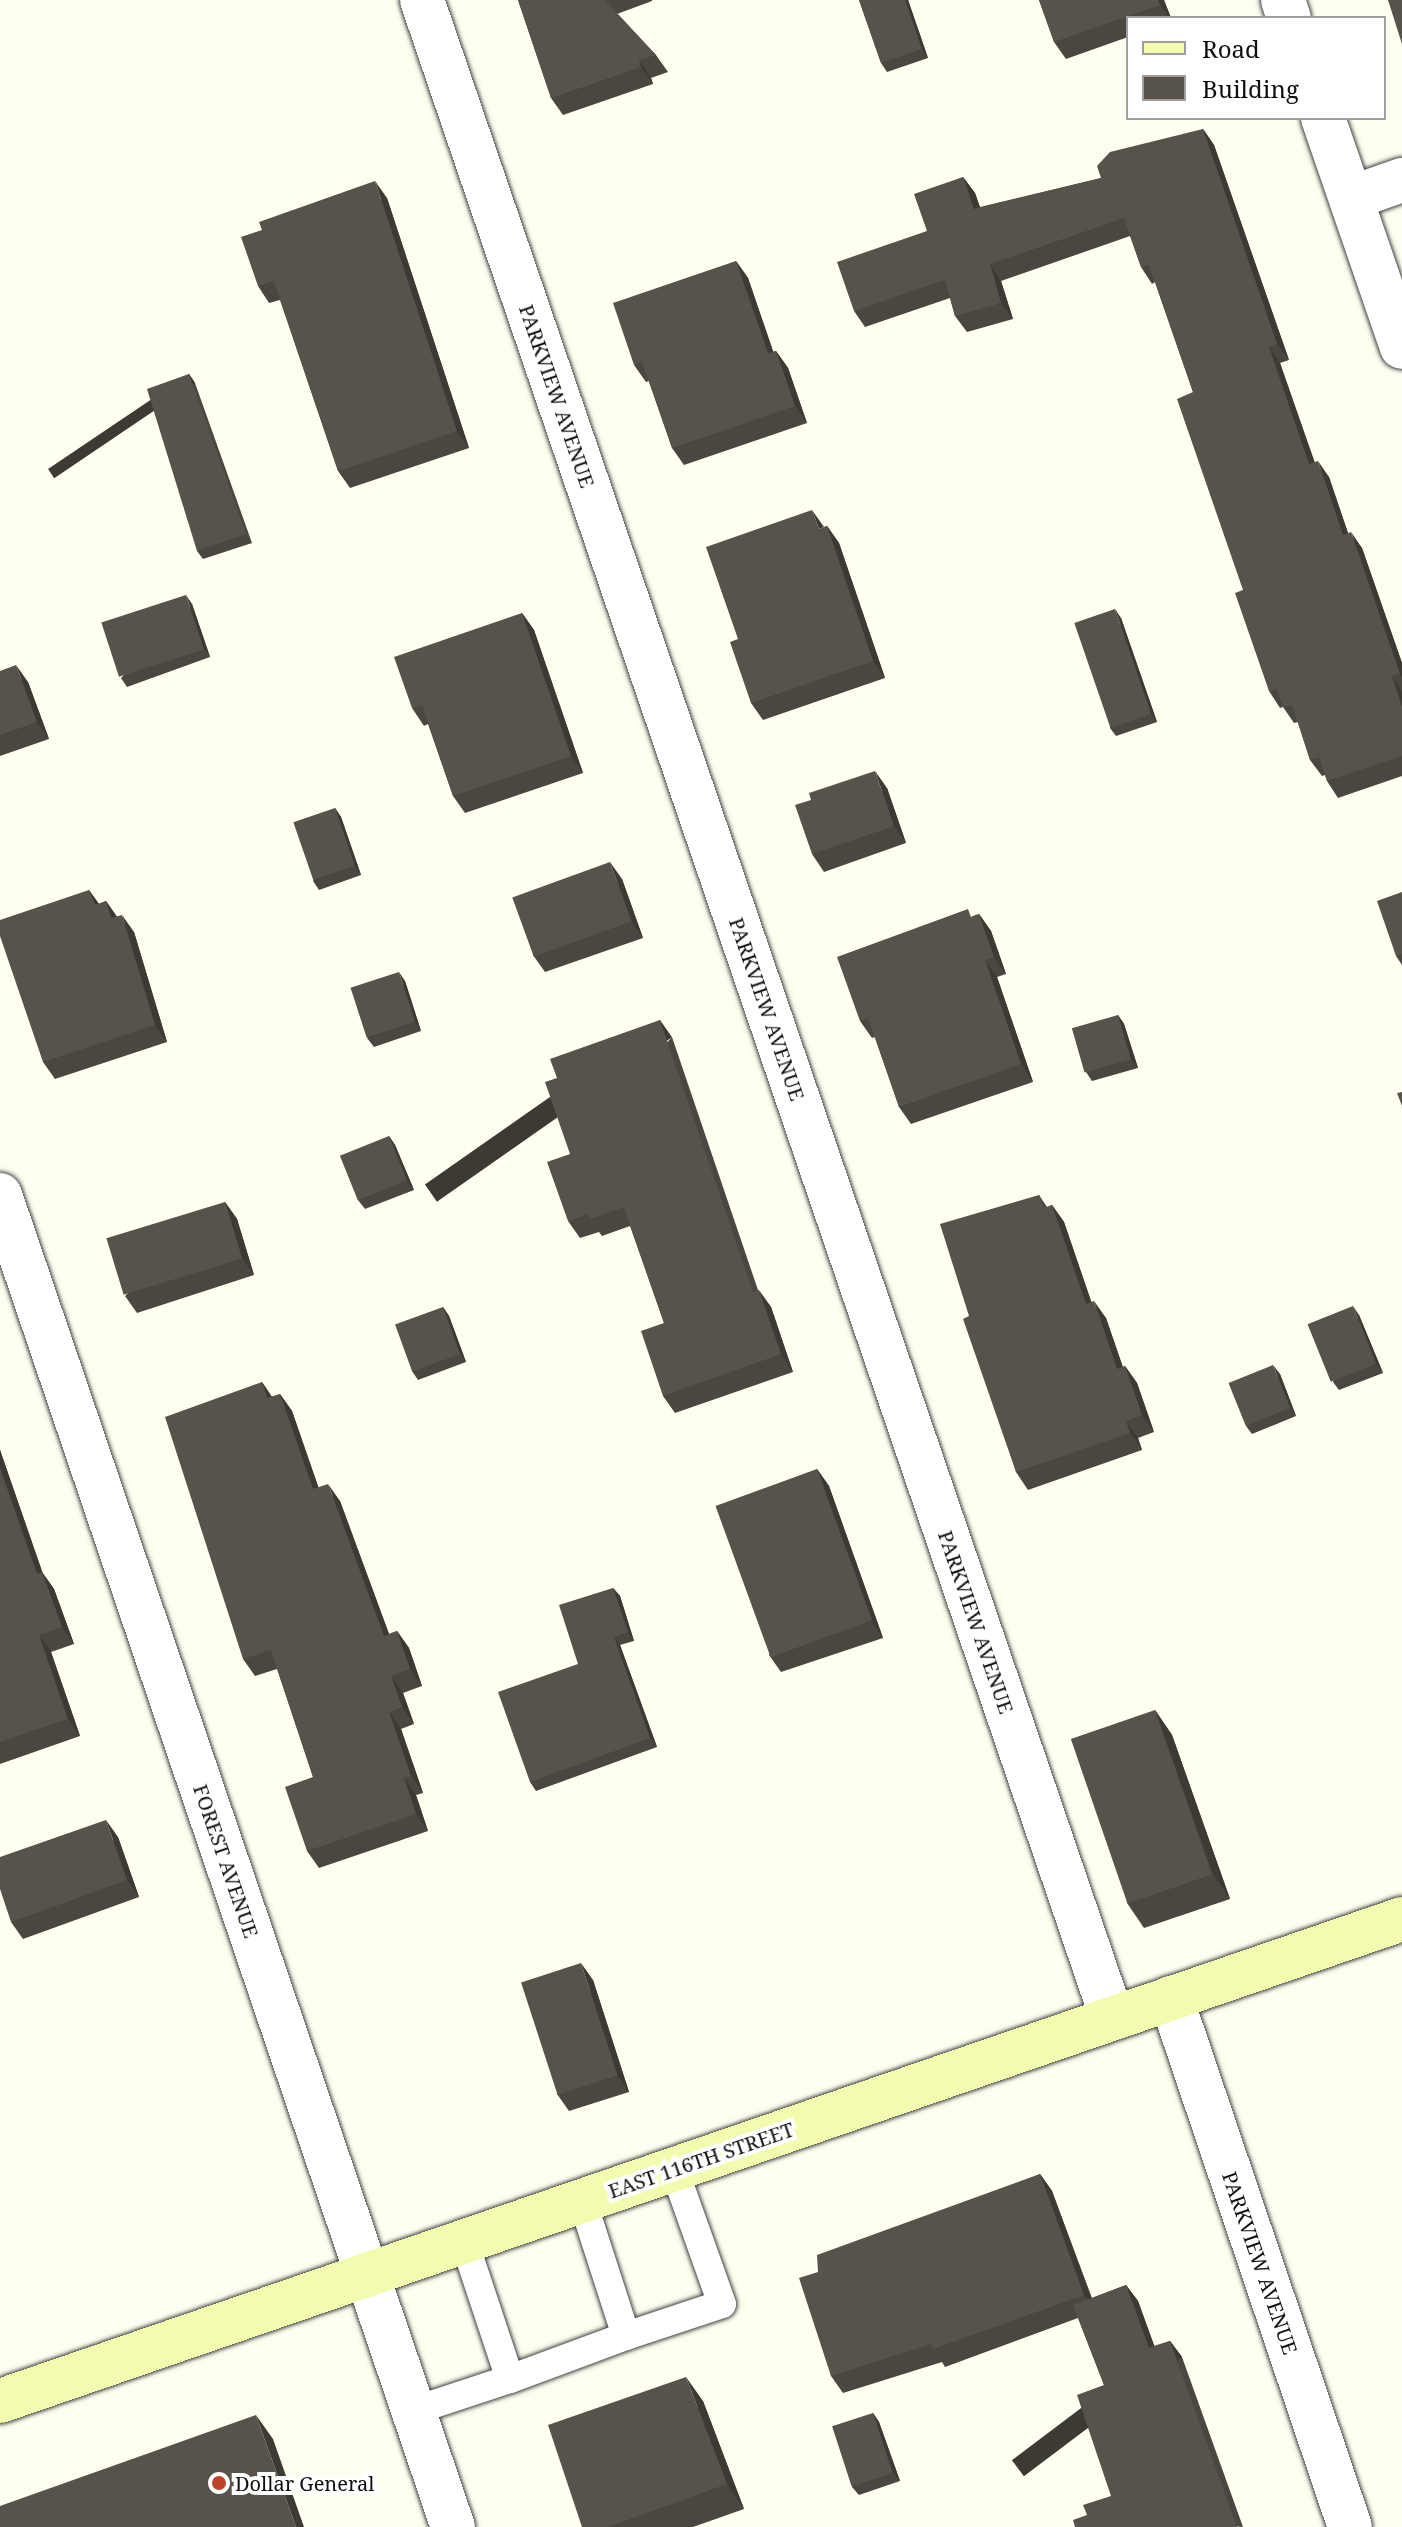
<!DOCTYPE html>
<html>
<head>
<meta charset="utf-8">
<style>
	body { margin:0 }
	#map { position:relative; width:1402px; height:2527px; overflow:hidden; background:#fefff1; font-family:"Noto Serif",serif }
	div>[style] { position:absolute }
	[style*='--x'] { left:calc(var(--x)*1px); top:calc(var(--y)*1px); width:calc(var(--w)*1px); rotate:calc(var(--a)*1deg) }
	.roads { filter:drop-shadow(0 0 2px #424242) drop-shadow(0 0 2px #424242) }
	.lane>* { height:28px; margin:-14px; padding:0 14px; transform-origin:14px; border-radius:14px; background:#fff }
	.street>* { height:44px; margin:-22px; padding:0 22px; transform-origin:22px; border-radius:22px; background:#fff }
	.secondary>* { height:44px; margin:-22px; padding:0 22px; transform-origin:22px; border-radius:22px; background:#f3fcae }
	.wall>* { inset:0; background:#4b4740 }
	.shaded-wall>* { inset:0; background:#3d3a34; transform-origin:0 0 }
	.building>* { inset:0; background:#57534b; transform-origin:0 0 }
	.dots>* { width:22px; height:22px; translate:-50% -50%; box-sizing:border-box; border:4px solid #fff; border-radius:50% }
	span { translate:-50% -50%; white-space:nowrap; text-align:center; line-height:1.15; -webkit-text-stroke:8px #fff; paint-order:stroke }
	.street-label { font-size:20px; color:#0f0f0f }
	.poi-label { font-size:20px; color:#0f0f0f }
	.left { translate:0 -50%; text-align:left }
	.legend { position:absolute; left:1126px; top:16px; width:260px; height:104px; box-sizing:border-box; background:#fff; border:2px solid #9f9f9f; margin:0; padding:10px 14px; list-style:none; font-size:24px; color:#0f0f0f }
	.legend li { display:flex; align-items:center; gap:16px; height:40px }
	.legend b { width:40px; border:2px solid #9f9f9f }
</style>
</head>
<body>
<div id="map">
	<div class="roads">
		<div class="lane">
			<div style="--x:464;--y:2241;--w:145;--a:71.6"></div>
			<div style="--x:510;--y:2379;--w:124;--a:-20.3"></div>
			<div style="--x:626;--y:2336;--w:143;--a:-107.9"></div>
			<div style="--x:626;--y:2336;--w:101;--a:-18.4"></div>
			<div style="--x:722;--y:2304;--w:143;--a:-109.6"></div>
			<div style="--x:413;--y:2411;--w:102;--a:-18.3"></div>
		</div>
		<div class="street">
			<div style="--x:422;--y:0;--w:2133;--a:71.12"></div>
			<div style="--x:1283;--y:0;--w:19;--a:72"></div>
			<div style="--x:1323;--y:118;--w:242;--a:71"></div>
			<div style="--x:1351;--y:198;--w:54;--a:-19.4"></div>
			<div style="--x:0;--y:1195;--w:1407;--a:71.22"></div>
			<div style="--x:1171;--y:1998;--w:558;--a:71.31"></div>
		</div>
		<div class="secondary">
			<div style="--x:0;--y:2401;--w:1483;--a:-18.97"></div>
		</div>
	</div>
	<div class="wall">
		<div style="clip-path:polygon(518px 0,652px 0,652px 1px,617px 14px,656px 55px,668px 72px,651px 78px,653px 84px,563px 115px,551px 98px)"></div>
		<div style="clip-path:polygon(859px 0,908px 0,928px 58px,887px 72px,881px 63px)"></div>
		<div style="clip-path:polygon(1039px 0,1164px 0,1171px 18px,1128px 18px,1128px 37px,1066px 59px,1054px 42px)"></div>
		<div style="clip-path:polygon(1203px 129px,1214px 145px,1289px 360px,1280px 363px,1314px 462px,1329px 477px,1348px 533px,1362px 548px,1402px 663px,1402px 776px,1338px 798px,1327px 781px,1325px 775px,1322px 776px,1310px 760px,1298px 722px,1294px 723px,1283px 707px,1280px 708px,1269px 691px,1193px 392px,1155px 282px,1152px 284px,1141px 267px,1130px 236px,1001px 281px,1013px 319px,967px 332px,955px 316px,950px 298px,865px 327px,854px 311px,927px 231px,963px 177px,975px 193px,980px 207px,1101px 178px)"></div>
		<div style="clip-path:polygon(387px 198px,469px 448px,350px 488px,338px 471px,280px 300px,269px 303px,258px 286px,262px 230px)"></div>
		<div style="clip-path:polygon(736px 261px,748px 278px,773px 352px,776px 351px,788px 368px,807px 423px,684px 465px,672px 448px,649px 381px,646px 382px,634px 365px)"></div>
		<div style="clip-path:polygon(189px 374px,195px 383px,252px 543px,203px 559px,197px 551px)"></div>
		<div style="clip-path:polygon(827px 526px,839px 543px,885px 678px,763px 720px,751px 703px,738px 639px,824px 527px)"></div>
		<div style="clip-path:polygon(192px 604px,210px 657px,127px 687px,121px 678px)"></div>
		<div style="clip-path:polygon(522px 613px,534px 630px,583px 773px,465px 813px,453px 796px,428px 724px,424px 726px,412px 708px)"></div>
		<div style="clip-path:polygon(1121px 618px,1157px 722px,1116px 736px,1110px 728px)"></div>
		<div style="clip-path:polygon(0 671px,28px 682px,49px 739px,0 756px)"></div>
		<div style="clip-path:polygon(887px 788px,906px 843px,824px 872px,812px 854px)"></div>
		<div style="clip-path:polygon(335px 808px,341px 817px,361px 875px,319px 890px,313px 881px)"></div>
		<div style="clip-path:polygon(622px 879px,643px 938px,545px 972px,533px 955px)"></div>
		<div style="clip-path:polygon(89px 890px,99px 904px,106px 901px,116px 916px,134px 932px,167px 1042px,55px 1079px,43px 1062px)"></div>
		<div style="clip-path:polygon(1402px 892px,1402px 965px,1396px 956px)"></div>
		<div style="clip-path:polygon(979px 914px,991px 931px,1006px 974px,997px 977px,1033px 1082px,911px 1124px,899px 1107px,875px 1037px,872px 1038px,860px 1021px,973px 916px)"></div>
		<div style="clip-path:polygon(405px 981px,421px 1031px,374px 1047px,367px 1038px)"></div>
		<div style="clip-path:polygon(1118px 1015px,1124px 1024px,1138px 1068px,1092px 1081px,1086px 1072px)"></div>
		<div style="clip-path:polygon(672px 1037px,758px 1290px,771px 1307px,793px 1372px,675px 1413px,663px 1396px,664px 1323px,630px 1226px,602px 1236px,599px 1232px,580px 1238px,568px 1221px,570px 1154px)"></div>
		<div style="clip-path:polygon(389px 1136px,395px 1145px,414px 1190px,365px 1209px,358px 1200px)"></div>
		<div style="clip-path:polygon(1039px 1195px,1047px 1207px,1052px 1205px,1064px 1222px,1091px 1302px,1106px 1318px,1123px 1367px,1125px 1366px,1137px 1383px,1154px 1432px,1138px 1438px,1142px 1450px,1028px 1490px,1016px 1472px,969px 1316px)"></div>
		<div style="clip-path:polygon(225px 1202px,237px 1219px,254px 1275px,137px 1313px,125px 1296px)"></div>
		<div style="clip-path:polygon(443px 1307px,449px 1316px,466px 1362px,418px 1380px,412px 1371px)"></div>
		<div style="clip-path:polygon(1359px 1315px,1383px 1373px,1339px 1390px,1333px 1382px)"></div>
		<div style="clip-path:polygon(1280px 1374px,1296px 1416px,1252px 1434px,1246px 1426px)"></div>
		<div style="clip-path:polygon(262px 1382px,272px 1397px,280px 1394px,292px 1411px,318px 1487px,340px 1501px,389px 1634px,397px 1631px,409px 1648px,422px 1686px,403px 1693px,414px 1724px,401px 1729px,423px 1793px,416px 1795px,428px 1831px,319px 1868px,307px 1851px,313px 1777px,277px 1669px,255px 1676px,243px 1659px)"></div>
		<div style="clip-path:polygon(0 1450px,42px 1572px,54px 1589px,74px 1644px,51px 1652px,80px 1736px,0 1764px)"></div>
		<div style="clip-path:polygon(817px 1469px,829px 1486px,883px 1638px,781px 1672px,769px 1655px)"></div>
		<div style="clip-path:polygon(613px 1588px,620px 1596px,634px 1641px,620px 1645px,657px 1747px,536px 1791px,530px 1782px,578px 1664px)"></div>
		<div style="clip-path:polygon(1155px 1710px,1172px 1735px,1230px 1899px,1144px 1928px,1127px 1903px)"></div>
		<div style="clip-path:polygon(118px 1837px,139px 1897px,23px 1939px,11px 1922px)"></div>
		<div style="clip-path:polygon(593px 1980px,629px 2092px,569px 2111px,557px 2094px)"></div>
		<div style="clip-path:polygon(1040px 2174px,1052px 2191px,1092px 2298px,1126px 2285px,1138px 2301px,1154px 2346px,1170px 2341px,1182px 2357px,1243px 2527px,1087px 2515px,1111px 2496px,1104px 2385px,1078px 2318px,945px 2367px,942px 2362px,843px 2393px,831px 2376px,818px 2272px)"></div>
		<div style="clip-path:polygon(703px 2401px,744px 2509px,693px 2527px,582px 2527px)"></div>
		<div style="clip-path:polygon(873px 2413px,879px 2422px,900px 2481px,859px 2495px,852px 2487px)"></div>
	</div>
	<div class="shaded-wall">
		<div style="clip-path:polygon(905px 0,908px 0,928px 58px,922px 49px)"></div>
		<div style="clip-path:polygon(1158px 0,1164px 0,1171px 18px,1169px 18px,1160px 5px)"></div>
		<div style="clip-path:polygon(639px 60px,651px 78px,653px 84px,641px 67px)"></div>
		<div style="clip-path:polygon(1203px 129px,1214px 145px,1289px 360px,1277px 344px)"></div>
		<div style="clip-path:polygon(963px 177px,975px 193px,986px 225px,974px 209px)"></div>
		<div style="clip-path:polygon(375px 181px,387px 198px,469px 448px,457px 431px)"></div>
		<div style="clip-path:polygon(736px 261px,748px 278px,780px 371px,768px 353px)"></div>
		<div style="clip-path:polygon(990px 264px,1001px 281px,1013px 319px,1001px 303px)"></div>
		<div style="clip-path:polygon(1269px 347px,1280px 363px,1321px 480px,1309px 464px)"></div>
		<div style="clip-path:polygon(776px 351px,788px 368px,807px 423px,795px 406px)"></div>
		<div style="left:189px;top:374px;width:11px;height:170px;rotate:56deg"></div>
		<div style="clip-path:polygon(1318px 461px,1329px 477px,1354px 551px,1343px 535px)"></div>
		<div style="clip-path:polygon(812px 510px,824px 527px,819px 529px)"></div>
		<div style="clip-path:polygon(827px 526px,839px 543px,885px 678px,873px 661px)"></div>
		<div style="clip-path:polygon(1351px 532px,1362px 548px,1402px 663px,1402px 677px,1400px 674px)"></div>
		<div style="clip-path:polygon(186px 595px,192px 604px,210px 657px,204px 649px)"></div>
		<div style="clip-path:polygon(1115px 609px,1121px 618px,1157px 722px,1151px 714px)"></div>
		<div style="clip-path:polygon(522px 613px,534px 630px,583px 773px,571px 756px)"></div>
		<div style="clip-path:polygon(16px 665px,28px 682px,49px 739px,37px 722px)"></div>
		<div style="clip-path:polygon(1392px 676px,1402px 691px,1402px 707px)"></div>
		<div style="clip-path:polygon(875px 771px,887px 788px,906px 843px,894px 826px)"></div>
		<div style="clip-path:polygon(335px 808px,341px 817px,361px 875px,355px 866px)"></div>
		<div style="clip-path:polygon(610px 862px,622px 879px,643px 938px,631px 921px)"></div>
		<div style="clip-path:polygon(89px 890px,101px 907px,95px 905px)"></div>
		<div style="clip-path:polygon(106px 901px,118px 918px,111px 918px)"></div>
		<div style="clip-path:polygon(979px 914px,991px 931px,1006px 974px,994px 957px)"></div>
		<div style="clip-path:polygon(122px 915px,134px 932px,167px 1042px,155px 1025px)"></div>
		<div style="clip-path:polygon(985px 960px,997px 977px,1033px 1082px,1021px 1064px)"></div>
		<div style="clip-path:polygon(399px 972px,405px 981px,421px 1031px,415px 1022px)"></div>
		<div style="clip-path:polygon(1118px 1015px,1124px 1024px,1138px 1068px,1131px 1059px)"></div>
		<div style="left:660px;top:1020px;width:21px;height:287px;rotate:55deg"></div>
		<div style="clip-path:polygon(389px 1136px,395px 1145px,414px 1190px,407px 1181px)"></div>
		<div style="clip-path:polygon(225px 1202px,237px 1219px,254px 1275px,242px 1258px)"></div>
		<div style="clip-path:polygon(1052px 1205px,1064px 1222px,1098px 1321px,1086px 1304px)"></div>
		<div style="clip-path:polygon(759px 1290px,771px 1307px,793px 1372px,781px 1354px)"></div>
		<div style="clip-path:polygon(1094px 1301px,1106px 1318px,1129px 1386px,1117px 1369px)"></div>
		<div style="clip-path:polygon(1353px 1306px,1359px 1315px,1383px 1373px,1376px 1364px)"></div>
		<div style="clip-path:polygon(443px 1307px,449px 1316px,466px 1362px,460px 1354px)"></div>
		<div style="clip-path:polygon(1273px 1365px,1280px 1374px,1296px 1416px,1290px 1408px)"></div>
		<div style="clip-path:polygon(1125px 1366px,1137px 1383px,1154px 1432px,1142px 1415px)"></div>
		<div style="clip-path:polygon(262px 1382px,274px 1400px,267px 1398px)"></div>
		<div style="clip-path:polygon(280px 1394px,292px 1411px,325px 1506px,313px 1489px)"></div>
		<div style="clip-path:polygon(1126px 1421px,1138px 1438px,1142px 1450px,1130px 1433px)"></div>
		<div style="clip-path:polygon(0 1450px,49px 1591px,37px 1574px,0 1468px)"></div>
		<div style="clip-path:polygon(817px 1469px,829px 1486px,883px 1638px,871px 1621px)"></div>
		<div style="clip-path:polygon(328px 1484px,340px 1501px,396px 1653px,384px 1636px)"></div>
		<div style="clip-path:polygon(42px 1572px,54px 1589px,74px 1644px,62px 1627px)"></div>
		<div style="clip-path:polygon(613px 1588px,620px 1596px,634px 1641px,628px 1632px)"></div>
		<div style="clip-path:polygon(397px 1631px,409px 1648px,422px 1686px,410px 1669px)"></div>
		<div style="clip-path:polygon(39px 1635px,51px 1652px,80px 1736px,68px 1719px)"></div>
		<div style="clip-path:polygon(614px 1637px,620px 1645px,657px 1747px,650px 1738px)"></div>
		<div style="clip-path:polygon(391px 1676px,403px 1693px,414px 1724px,402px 1707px)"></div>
		<div style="clip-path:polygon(1155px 1710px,1172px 1735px,1230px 1899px,1213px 1874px)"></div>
		<div style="clip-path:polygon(389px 1712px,401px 1729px,423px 1793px,411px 1776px)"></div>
		<div style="clip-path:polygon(404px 1778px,416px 1795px,428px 1831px,416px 1814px)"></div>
		<div style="clip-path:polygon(106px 1820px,118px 1837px,139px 1897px,127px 1880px)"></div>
		<div style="clip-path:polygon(581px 1963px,593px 1980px,629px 2092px,617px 2075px)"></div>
		<div style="clip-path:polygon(1040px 2174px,1052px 2191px,1096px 2312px,1084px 2295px)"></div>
		<div style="clip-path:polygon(1126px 2285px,1138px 2301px,1161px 2364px,1149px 2348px)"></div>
		<div style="left:1170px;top:2341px;width:20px;height:198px;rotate:53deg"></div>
		<div style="clip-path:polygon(686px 2377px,703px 2401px,744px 2509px,727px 2484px)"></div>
		<div style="clip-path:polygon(873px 2413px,879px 2422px,900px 2481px,893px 2473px)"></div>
		<div style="clip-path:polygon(256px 2415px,273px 2439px,304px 2527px,296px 2527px)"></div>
	</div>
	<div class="building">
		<div style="clip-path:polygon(518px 0,605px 0,656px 55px,639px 60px,641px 67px,551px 98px)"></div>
		<div style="clip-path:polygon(859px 0,905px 0,922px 49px,881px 63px)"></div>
		<div style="clip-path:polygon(1039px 0,1158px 0,1160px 5px,1054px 42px)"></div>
		<div style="clip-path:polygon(1388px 0,1402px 0,1402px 44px)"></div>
		<div style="clip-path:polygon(1203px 129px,1277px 344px,1269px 347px,1309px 464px,1318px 461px,1343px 535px,1351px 532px,1400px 674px,1392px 676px,1402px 707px,1402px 756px,1327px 781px,1319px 757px,1310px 760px,1292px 705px,1283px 707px,1277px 689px,1269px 691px,1235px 593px,1243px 590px,1177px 399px,1193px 392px,1149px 265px,1141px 267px,1124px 218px,990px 264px,1001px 303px,955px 316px,945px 280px,854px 311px,837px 262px,927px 231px,914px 194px,963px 177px,974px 209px,1101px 178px,1097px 166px,1110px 152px)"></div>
		<div style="clip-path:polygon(375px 181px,457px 431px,338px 471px,274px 281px,258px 286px,241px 237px,262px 230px,259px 222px)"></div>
		<div style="clip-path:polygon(736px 261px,768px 353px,776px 351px,795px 406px,672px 448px,642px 362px,634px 365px,613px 303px)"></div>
		<div style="clip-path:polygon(189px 374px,246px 534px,197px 551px,147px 389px)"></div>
		<div style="clip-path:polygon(812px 510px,819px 529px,827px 526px,873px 661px,751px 703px,730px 642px,738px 639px,706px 547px)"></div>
		<div style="left:186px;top:595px;width:57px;height:89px;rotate:72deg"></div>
		<div style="left:1115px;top:609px;width:111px;height:43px;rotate:71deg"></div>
		<div style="clip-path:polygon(522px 613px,571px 756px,453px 796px,422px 705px,412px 708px,394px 657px)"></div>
		<div style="clip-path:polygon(16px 665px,37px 722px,0 735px,0 671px)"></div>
		<div style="clip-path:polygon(875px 771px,894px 826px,812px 854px,795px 805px,811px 800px,809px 793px)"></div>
		<div style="left:335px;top:808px;width:61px;height:44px;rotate:71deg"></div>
		<div style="left:610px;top:862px;width:63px;height:104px;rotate:70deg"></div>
		<div style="clip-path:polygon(89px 890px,95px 905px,106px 901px,111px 918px,122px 915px,155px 1025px,43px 1062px,0 936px,0 920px)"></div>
		<div style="clip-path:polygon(1402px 892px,1402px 954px,1396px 956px,1377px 901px)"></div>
		<div style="clip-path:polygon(968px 909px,971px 917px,979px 914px,994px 957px,985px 960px,1021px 1064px,899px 1107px,868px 1018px,860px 1021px,837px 957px)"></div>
		<div style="left:399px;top:972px;width:52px;height:51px;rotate:72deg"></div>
		<div style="left:1118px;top:1015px;width:46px;height:48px;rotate:74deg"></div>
		<div style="clip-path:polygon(660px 1020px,753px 1292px,759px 1290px,781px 1354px,663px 1396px,641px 1331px,664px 1323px,624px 1207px,590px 1219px,588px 1214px,568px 1221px,547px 1162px,570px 1154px,545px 1082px,557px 1078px,550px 1059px)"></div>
		<div style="clip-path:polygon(1402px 1092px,1402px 1106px,1397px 1093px)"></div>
		<div style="left:389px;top:1136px;width:48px;height:53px;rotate:68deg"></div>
		<div style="clip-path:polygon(1039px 1195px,1044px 1208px,1052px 1205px,1086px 1304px,1094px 1301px,1117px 1369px,1125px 1366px,1142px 1415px,1126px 1421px,1130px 1433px,1016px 1472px,963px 1319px,969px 1316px,940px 1224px)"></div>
		<div style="left:225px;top:1202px;width:59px;height:124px;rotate:73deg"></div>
		<div style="left:1353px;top:1306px;width:62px;height:49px;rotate:68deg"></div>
		<div style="left:443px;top:1307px;width:50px;height:51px;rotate:70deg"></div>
		<div style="left:1273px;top:1365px;width:46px;height:48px;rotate:68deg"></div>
		<div style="clip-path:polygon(262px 1382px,267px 1398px,280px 1394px,313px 1489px,328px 1484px,384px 1636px,397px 1631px,410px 1669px,391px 1676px,402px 1707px,389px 1712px,411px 1776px,404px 1778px,416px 1814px,307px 1851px,285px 1787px,313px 1777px,271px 1650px,243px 1659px,165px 1417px)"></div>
		<div style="clip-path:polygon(0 1468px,37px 1574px,42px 1572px,62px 1627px,39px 1635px,68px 1719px,0 1742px)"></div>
		<div style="left:817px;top:1469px;width:161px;height:108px;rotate:70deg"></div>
		<div style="clip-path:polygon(613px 1588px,628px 1632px,614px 1637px,650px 1738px,530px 1782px,498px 1692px,578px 1664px,559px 1605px)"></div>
		<div style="left:1155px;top:1710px;width:174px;height:89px;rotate:71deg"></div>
		<div style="clip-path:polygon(106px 1820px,127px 1880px,11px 1922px,0 1889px,0 1857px)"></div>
		<div style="left:581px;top:1963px;width:118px;height:63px;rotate:72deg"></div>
		<div style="clip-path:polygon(1040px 2174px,1084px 2295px,933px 2349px,931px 2344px,831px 2376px,799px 2278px,818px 2272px,817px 2255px)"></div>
		<div style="clip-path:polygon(1126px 2285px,1149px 2348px,1170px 2341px,1237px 2527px,1075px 2527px,1073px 2520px,1087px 2515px,1083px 2505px,1111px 2496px,1077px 2395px,1104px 2385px,1073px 2305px)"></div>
		<div style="clip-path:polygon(686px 2377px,727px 2484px,608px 2527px,582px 2527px,548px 2425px)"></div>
		<div style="left:873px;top:2413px;width:63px;height:43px;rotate:72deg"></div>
		<div style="clip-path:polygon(256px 2415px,296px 2527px,0 2527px,0 2506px)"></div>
	</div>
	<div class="dots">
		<div style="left:219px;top:2483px;background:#bb442a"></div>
	</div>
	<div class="street-label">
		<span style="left:557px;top:396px;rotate:71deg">PARKVIEW AVENUE</span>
		<span style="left:767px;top:1009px;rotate:71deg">PARKVIEW AVENUE</span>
		<span style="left:976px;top:1622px;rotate:71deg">PARKVIEW AVENUE</span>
		<span style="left:226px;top:1861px;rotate:71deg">FOREST AVENUE</span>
		<span style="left:701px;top:2160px;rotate:-19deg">EAST 116TH STREET</span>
		<span style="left:1260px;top:2263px;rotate:71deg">PARKVIEW AVENUE</span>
	</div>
	<div class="poi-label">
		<span class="left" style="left:235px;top:2483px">Dollar General</span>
	</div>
	<ul class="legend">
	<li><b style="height:10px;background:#f3fcae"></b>Road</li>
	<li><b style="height:22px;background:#57534b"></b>Building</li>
	</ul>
</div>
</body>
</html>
